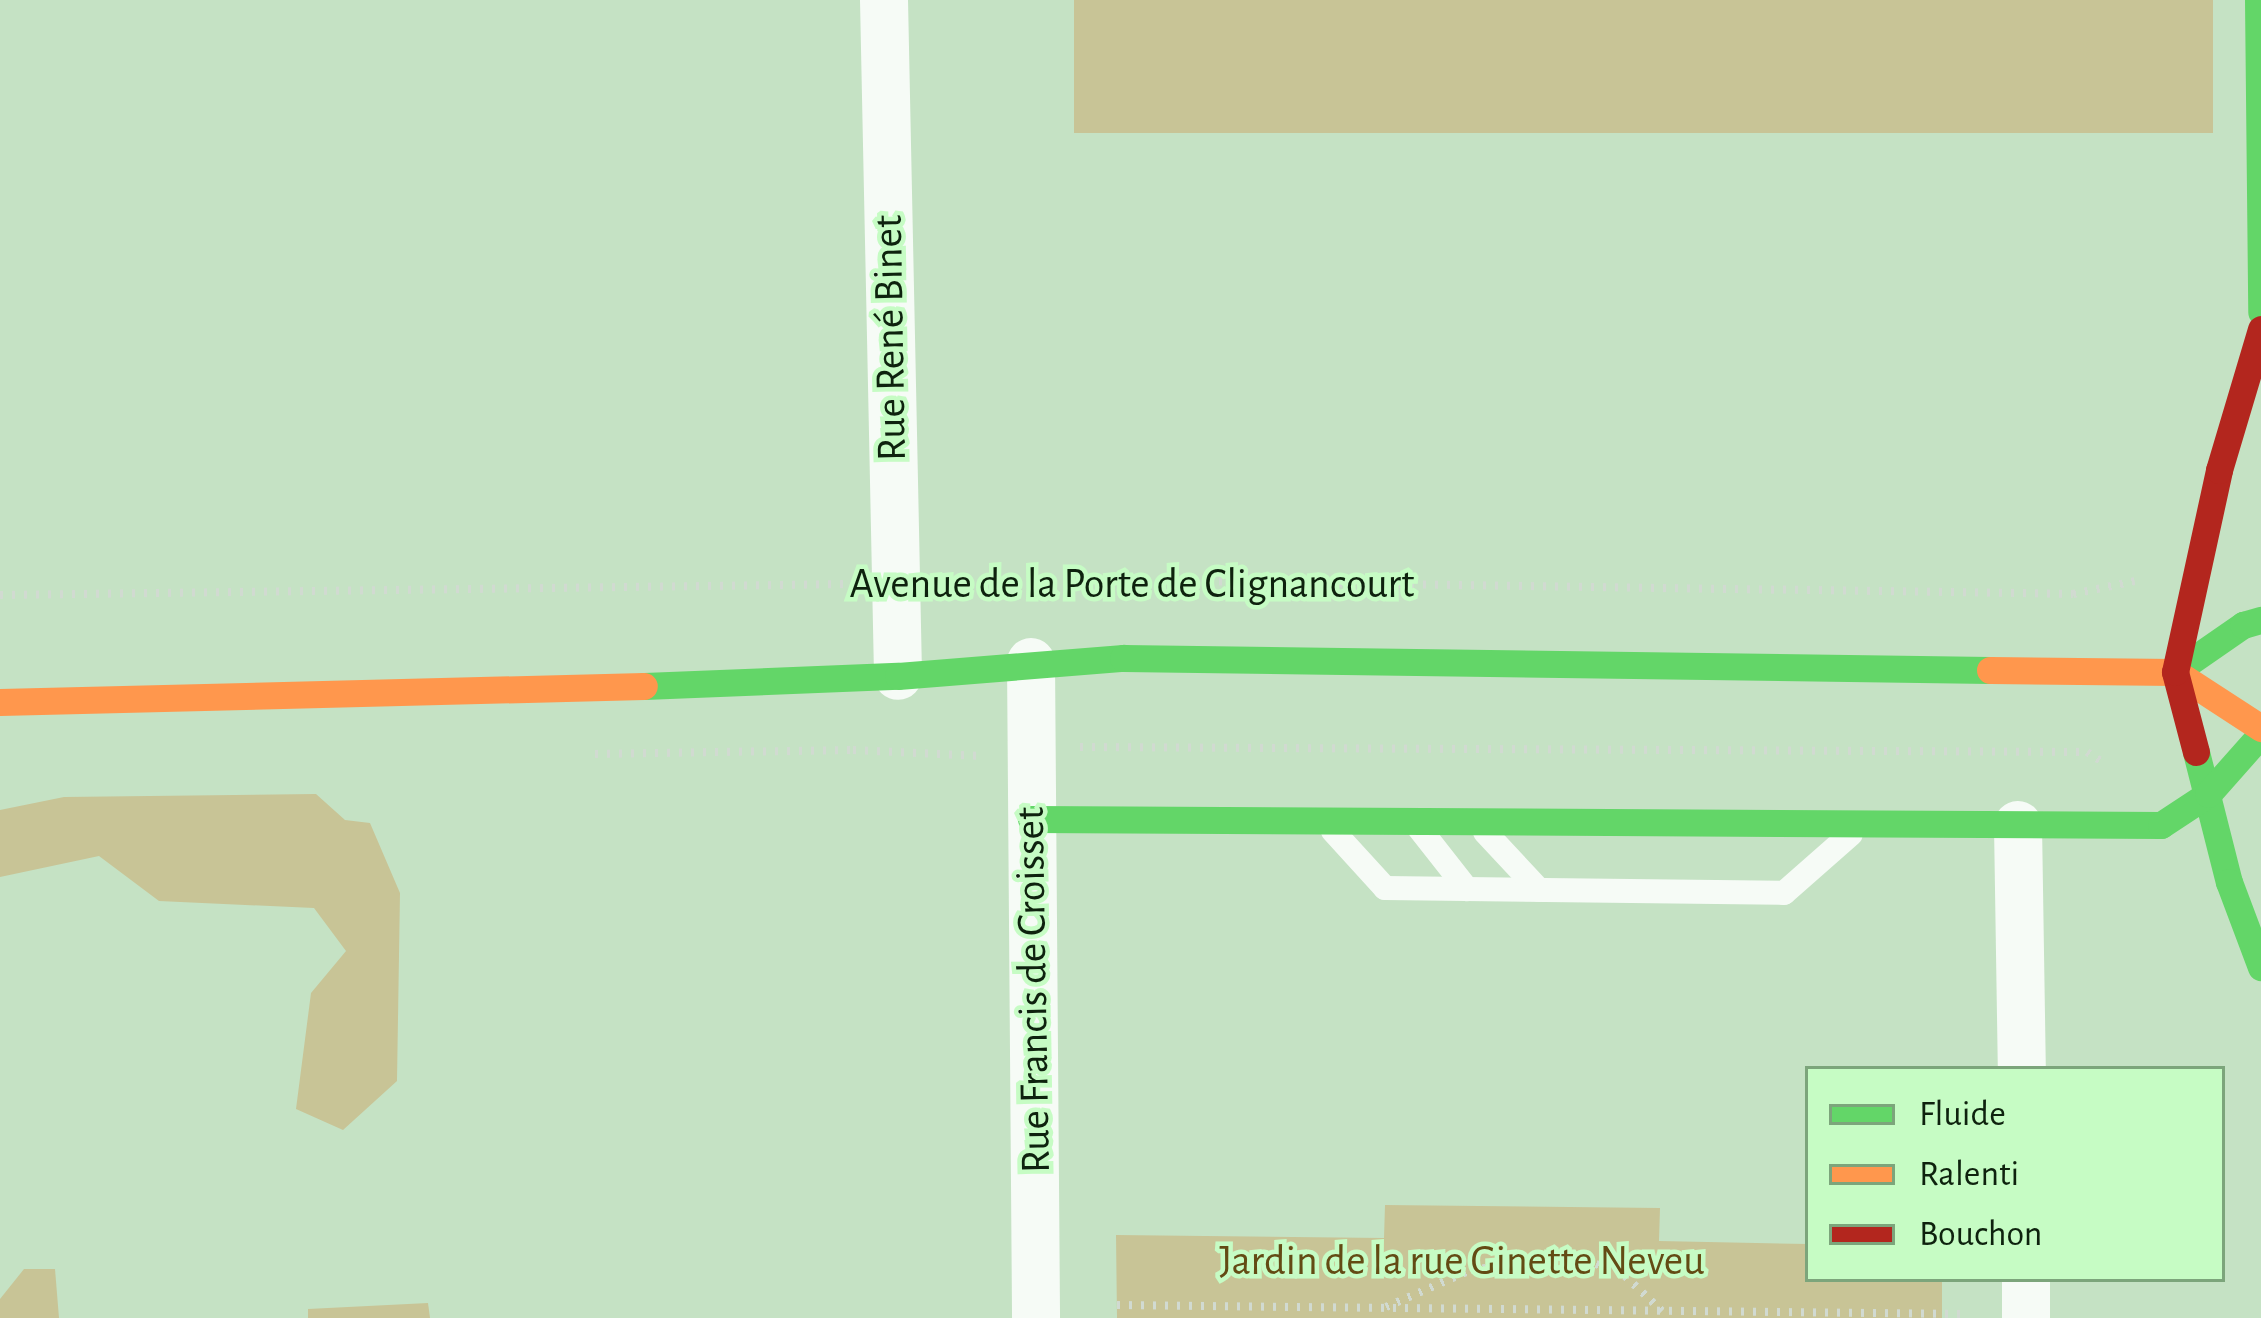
<!DOCTYPE html>
<html>
<head>
<meta charset="utf-8">
<style>
	body { margin:0 }
	#map { position:relative; width:2261px; height:1318px; overflow:hidden; background:#c5e2c4; font-family:"Alegreya Sans",sans-serif }
	div>[style] { position:absolute }
	[style*='--x'] { left:calc(var(--x)*1px); top:calc(var(--y)*1px); width:calc(var(--w)*1px); rotate:calc(var(--a)*1deg) }
	.green>* { inset:0; background:#c8c496; transform-origin:0 0 }
	.path>* { height:8px; margin-top:-4px; transform-origin:0; background:repeating-linear-gradient(90deg,#d1dad1 0 3px,transparent 0 12px) }
	.lane>* { height:24px; margin:-12px; padding:0 12px; transform-origin:12px; border-radius:12px; background:#f6fbf6 }
	.street>* { height:48px; margin:-24px; padding:0 24px; transform-origin:24px; border-radius:24px; background:#f6fbf6 }
	.fast>* { height:27px; margin:-13.5px; padding:0 13.5px; transform-origin:13.5px; border-radius:13.5px; background:#63d668 }
	.slow>* { height:27px; margin:-13.5px; padding:0 13.5px; transform-origin:13.5px; border-radius:13.5px; background:#ff974d }
	.jam>* { height:27px; margin:-13.5px; padding:0 13.5px; transform-origin:13.5px; border-radius:13.5px; background:#b3261e }
	span { translate:-50% -50%; white-space:nowrap; text-align:center; line-height:1.15; -webkit-text-stroke:9px #c6fcc4; paint-order:stroke }
	.street-label { font-size:42px; color:#0e220e }
	.park-label { font-size:42px; color:#634b14 }
	.legend { position:absolute; left:1805px; top:1066px; width:420px; height:216px; box-sizing:border-box; background:#c6fcc4; border:3px solid #7ca57b; margin:0; padding:15px 21px; list-style:none; font-size:36px; color:#0e220e }
	.legend li { display:flex; align-items:center; gap:24px; height:60px }
	.legend b { width:60px; border:3px solid #7ca57b }
</style>
</head>
<body>
<div id="map">
	<div class="green">
		<div style="left:1074px;top:0;width:1139px;height:133px"></div>
		<div style="clip-path:polygon(316px 794px,345px 820px,370px 823px,400px 893px,397px 1081px,343px 1130px,296px 1109px,311px 993px,346px 951px,314px 908px,159px 901px,99px 856px,0 877px,0 810px,64px 797px)"></div>
		<div style="clip-path:polygon(1385px 1205px,1660px 1208px,1659px 1241px,1808px 1244px,1808px 1279px,1942px 1279px,1942px 1318px,1117px 1318px,1116px 1235px,1384px 1238px)"></div>
		<div style="clip-path:polygon(24px 1269px,55px 1269px,59px 1318px,0 1318px,0 1299px)"></div>
		<div style="clip-path:polygon(428px 1303px,430px 1318px,308px 1318px,308px 1309px)"></div>
	</div>
	<div class="path">
		<div style="--x:945;--y:583;--w:178;--a:-1"></div>
		<div style="--x:1123;--y:580;--w:950;--a:0.84"></div>
		<div style="--x:2073;--y:594;--w:63;--a:-11.8"></div>
		<div style="--x:0;--y:595;--w:846;--a:-0.74"></div>
		<div style="--x:1080;--y:747;--w:1007;--a:0.28"></div>
		<div style="--x:2087;--y:752;--w:17;--a:33"></div>
		<div style="--x:595;--y:754;--w:258;--a:-0.9"></div>
		<div style="--x:853;--y:750;--w:129;--a:2.7"></div>
		<div style="--x:1117;--y:1305;--w:850;--a:0.61"></div>
		<div style="--x:1386;--y:1307;--w:93;--a:-23.5"></div>
		<div style="--x:1471;--y:1270;--w:79;--a:-8"></div>
		<div style="--x:1549;--y:1259;--w:47;--a:6.1"></div>
		<div style="--x:1596;--y:1264;--w:31;--a:22"></div>
		<div style="--x:1625;--y:1276;--w:51;--a:43.4"></div>
	</div>
	<div class="lane">
		<div style="--x:1419;--y:828;--w:78;--a:51.8"></div>
		<div style="--x:1333;--y:831;--w:77;--a:47.6"></div>
		<div style="--x:1385;--y:888;--w:399;--a:0.7"></div>
		<div style="--x:1784;--y:893;--w:89;--a:-41.4"></div>
		<div style="--x:1485;--y:832;--w:79;--a:47"></div>
	</div>
	<div class="street">
		<div style="--x:884;--y:0;--w:676;--a:88.81"></div>
		<div style="--x:1031;--y:662;--w:656;--a:89.56"></div>
		<div style="--x:2018;--y:825;--w:244;--a:89.1"></div>
		<div style="--x:2026;--y:1279;--w:39;--a:90"></div>
	</div>
	<div class="fast">
		<div style="--x:2258;--y:0;--w:312;--a:89.4"></div>
		<div style="--x:2175;--y:672;--w:83;--a:-34.7"></div>
		<div style="--x:2243;--y:625;--w:19;--a:-16"></div>
		<div style="--x:644;--y:686;--w:254;--a:-2.3"></div>
		<div style="--x:898;--y:676;--w:226;--a:-4.6"></div>
		<div style="--x:1123;--y:658;--w:867;--a:0.79"></div>
		<div style="--x:2196;--y:752;--w:134;--a:75.8"></div>
		<div style="--x:2229;--y:882;--w:91;--a:69.4"></div>
		<div style="--x:1031;--y:819;--w:1130;--a:0.3"></div>
		<div style="--x:2161;--y:825;--w:56;--a:-33.4"></div>
		<div style="--x:2208;--y:794;--w:80;--a:-48.5"></div>
	</div>
	<div class="slow">
		<div style="--x:1990;--y:670;--w:185;--a:0.6"></div>
		<div style="--x:2175;--y:672;--w:103;--a:33.1"></div>
		<div style="--x:0;--y:702;--w:644;--a:-1.42"></div>
	</div>
	<div class="jam">
		<div style="--x:2196;--y:752;--w:83;--a:-104.7"></div>
		<div style="--x:2175;--y:672;--w:207;--a:-77.7"></div>
		<div style="--x:2219;--y:470;--w:147;--a:-73.4"></div>
	</div>
	<div class="street-label">
		<span style="left:890px;top:338px;rotate:-91deg">Rue René Binet</span>
		<span style="left:1132px;top:584px">Avenue de la Porte de Clignancourt</span>
		<span style="left:1033px;top:990px;rotate:-91deg">Rue Francis de Croisset</span>
	</div>
	<div class="park-label">
		<span style="left:1462px;top:1261px">Jardin de la rue Ginette Neveu</span>
	</div>
	<ul class="legend">
	<li><b style="height:15px;background:#63d668"></b>Fluide</li>
	<li><b style="height:15px;background:#ff974d"></b>Ralenti</li>
	<li><b style="height:15px;background:#b3261e"></b>Bouchon</li>
	</ul>
</div>
</body>
</html>
